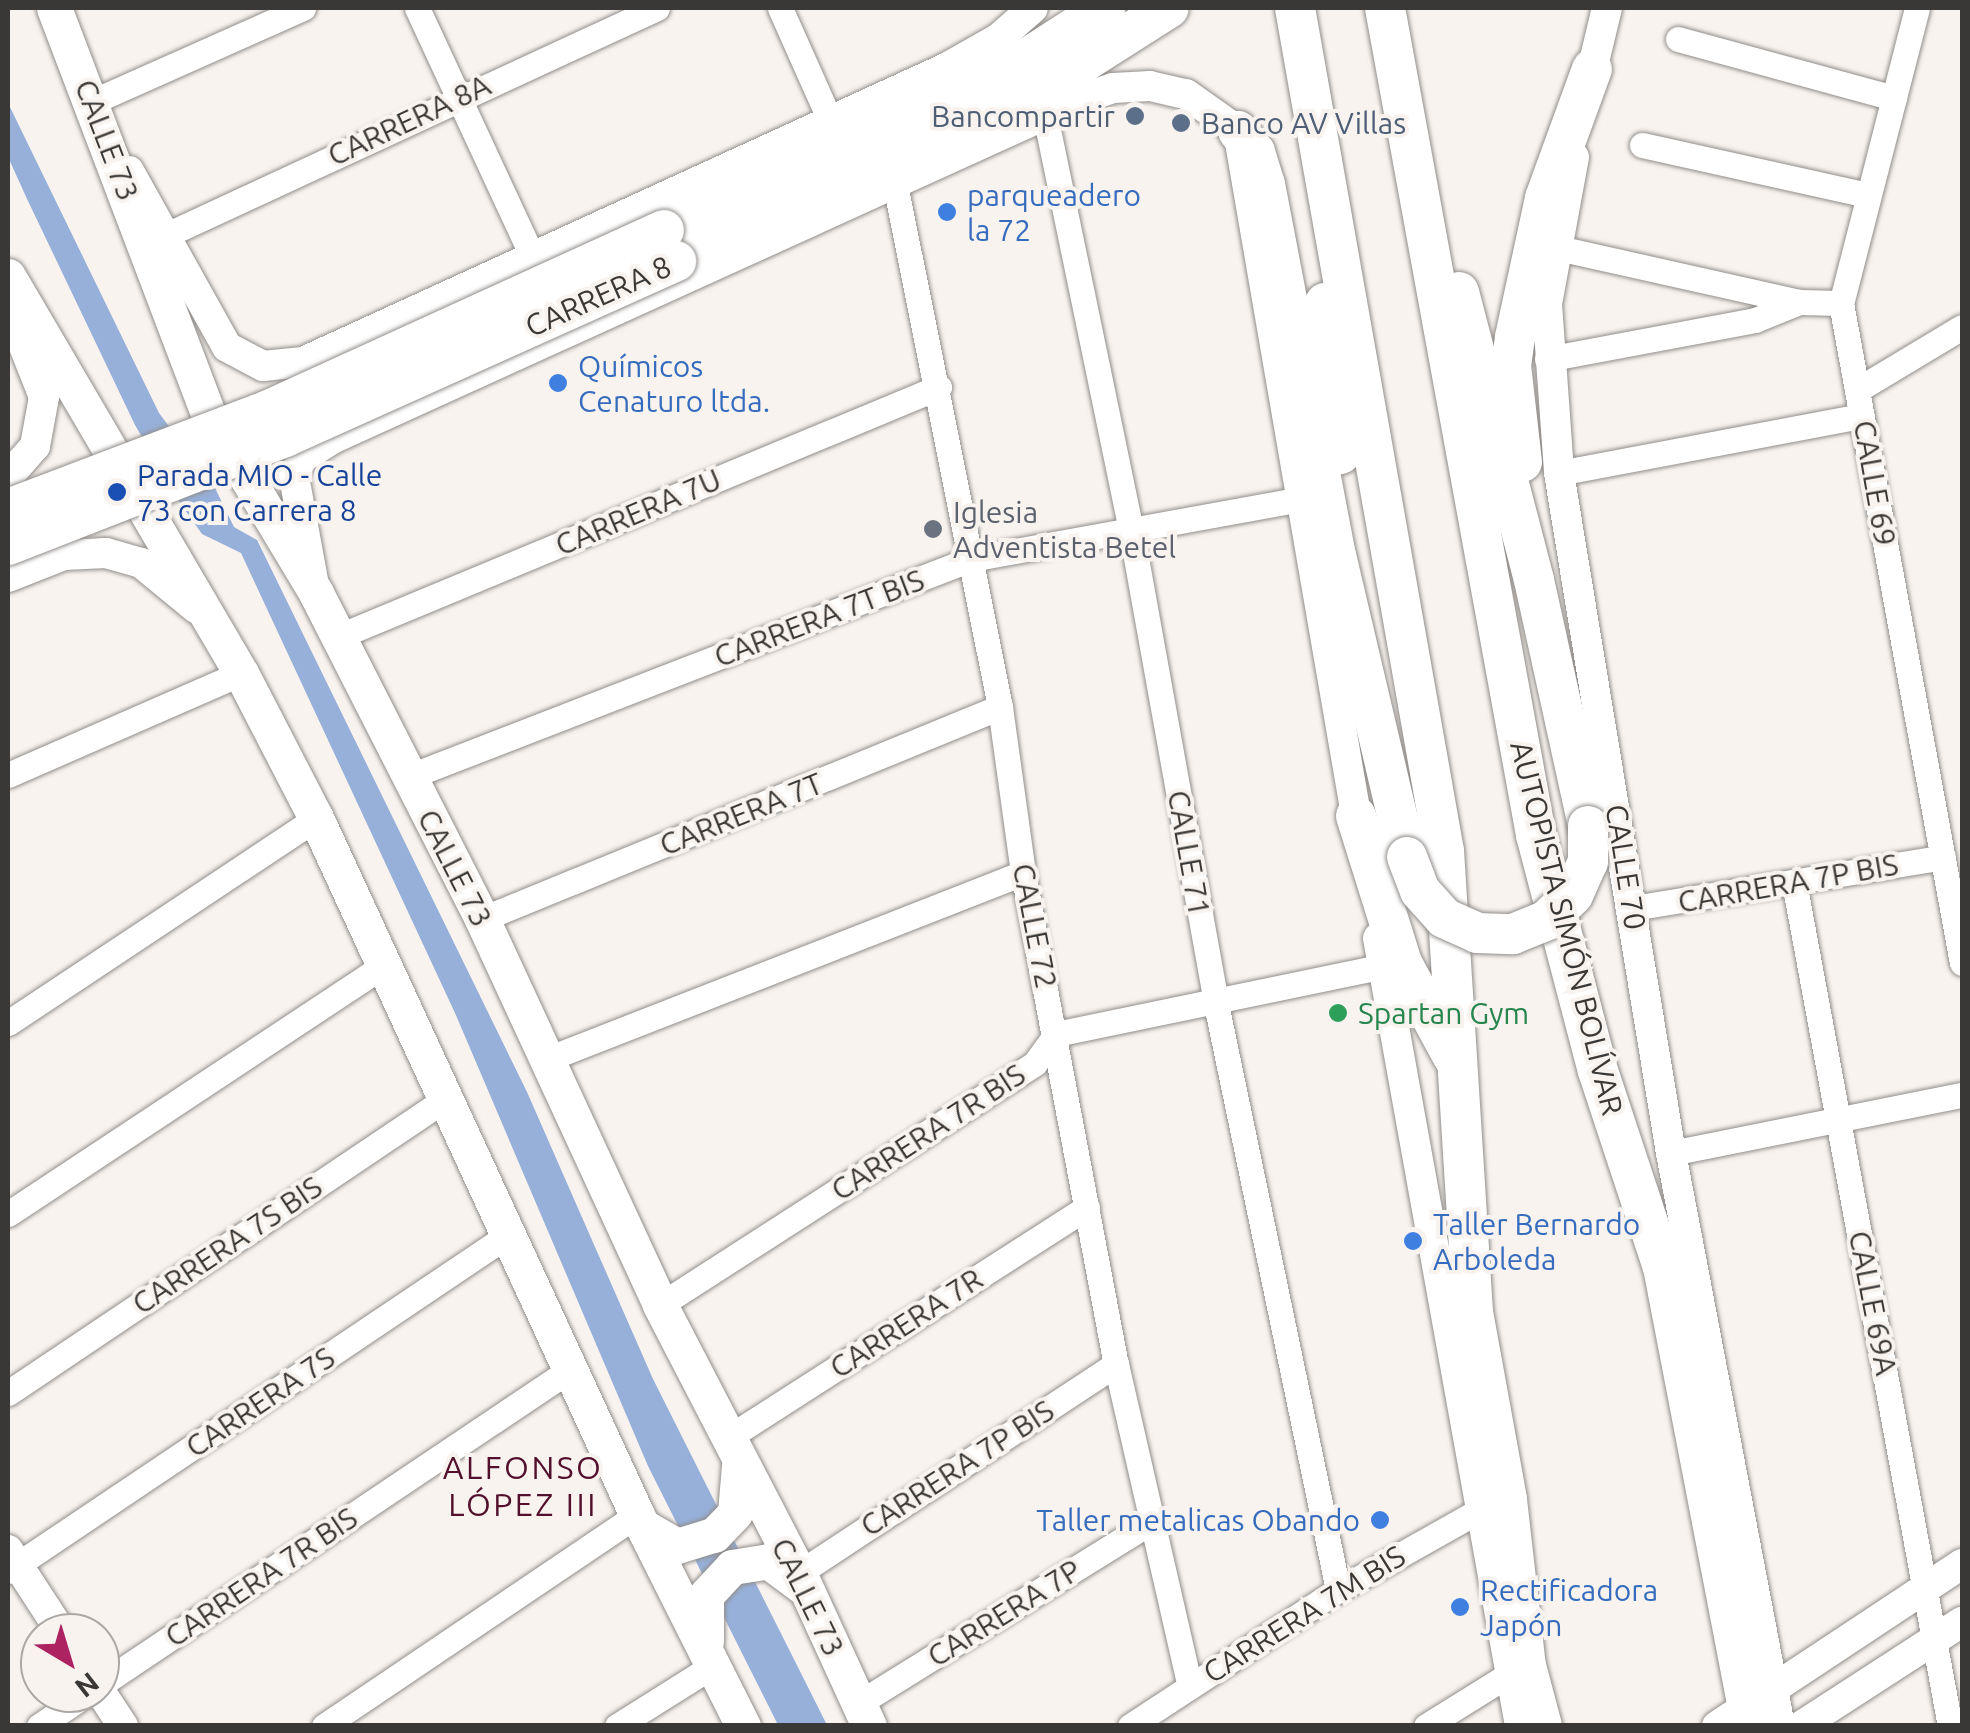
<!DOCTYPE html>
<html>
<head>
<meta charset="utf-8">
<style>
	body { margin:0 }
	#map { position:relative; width:1970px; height:1733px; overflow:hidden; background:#f8f3ef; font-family:Ubuntu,sans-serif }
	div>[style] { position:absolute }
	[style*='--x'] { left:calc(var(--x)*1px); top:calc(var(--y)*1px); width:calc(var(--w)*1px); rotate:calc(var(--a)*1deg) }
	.water>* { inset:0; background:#97b0d9 }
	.roads { filter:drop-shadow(0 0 2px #918d8a) drop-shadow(0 0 2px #918d8a) }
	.minor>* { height:25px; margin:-12.5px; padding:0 12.5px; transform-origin:12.5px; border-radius:12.5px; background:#fff }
	.tertiary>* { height:30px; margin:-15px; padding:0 15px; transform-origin:15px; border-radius:15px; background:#fff }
	.secondary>* { height:35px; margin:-17.5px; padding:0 17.5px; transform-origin:17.5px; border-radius:17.5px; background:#fff }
	.primary>* { height:40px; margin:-20px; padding:0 20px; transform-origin:20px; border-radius:20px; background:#fff }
	.trunk>* { height:40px; margin:-20px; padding:0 20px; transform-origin:20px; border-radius:20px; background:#fff }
	.bridges { filter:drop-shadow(0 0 2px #918d8a) drop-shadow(0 0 2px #918d8a) }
	.primary-bridge>* { height:40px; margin:-20px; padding:0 20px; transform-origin:20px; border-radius:20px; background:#fff }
	.trunk-bridge>* { height:40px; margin:-20px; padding:0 20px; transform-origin:20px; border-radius:20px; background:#fff }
	.dots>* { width:28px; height:28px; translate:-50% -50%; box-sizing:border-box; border:5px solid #f8f3ef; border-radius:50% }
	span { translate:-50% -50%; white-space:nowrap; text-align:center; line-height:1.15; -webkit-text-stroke:8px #f8f3ef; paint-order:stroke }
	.service-label { font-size:30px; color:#4e5e75 }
	.right { translate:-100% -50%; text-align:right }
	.left { translate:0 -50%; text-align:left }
	.street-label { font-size:30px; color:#3a3836 }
	.shop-label { font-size:30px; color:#366cbe }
	.transit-label { font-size:30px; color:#164399 }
	.worship-label { font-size:30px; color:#5b616d }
	.leisure-label { font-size:30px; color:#27864d }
	.neighbourhood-label { font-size:32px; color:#52102c; letter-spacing:2.5px }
	.frame { position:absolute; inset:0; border:10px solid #3a3836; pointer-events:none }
	.north { position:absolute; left:20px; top:1613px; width:100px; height:100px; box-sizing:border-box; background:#f8f3ef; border:2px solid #aca8a5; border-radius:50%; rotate:142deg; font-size:28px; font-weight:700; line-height:40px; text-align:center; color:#3a3836 }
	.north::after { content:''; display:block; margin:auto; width:35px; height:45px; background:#ad2261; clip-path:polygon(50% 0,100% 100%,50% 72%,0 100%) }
</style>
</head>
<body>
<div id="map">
	<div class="water">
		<div style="clip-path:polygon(8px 103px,159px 413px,215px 488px,234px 527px,257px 540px,527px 1092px,653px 1379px,827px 1725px,778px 1725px,648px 1466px,455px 1013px,241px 553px,202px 534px,180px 503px,135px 425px,28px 201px,8px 157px)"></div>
	</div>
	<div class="roads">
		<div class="minor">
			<div style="--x:417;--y:8;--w:273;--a:65.1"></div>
			<div style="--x:780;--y:8;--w:140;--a:66"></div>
			<div style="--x:1917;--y:8;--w:305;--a:104.4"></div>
			<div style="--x:1841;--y:303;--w:671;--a:79.61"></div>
			<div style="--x:1678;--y:39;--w:224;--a:15.3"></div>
			<div style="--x:94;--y:101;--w:229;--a:-24"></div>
			<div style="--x:1045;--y:115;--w:424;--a:78.3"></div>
			<div style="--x:1131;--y:530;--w:476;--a:79.8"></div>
			<div style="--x:1215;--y:999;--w:604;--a:78.24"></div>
			<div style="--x:1642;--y:145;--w:230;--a:12.5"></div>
			<div style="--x:891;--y:164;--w:554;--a:78.65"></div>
			<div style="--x:1000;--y:707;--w:168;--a:82.1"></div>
			<div style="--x:1023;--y:873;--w:500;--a:79.3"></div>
			<div style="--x:1116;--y:1364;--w:330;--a:77.1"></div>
			<div style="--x:164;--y:236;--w:543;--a:-24.82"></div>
			<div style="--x:1558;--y:248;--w:247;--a:12.6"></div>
			<div style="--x:1799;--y:302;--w:42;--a:1.4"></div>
			<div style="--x:1547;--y:359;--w:212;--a:-10.6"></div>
			<div style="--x:1755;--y:320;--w:48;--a:-22.2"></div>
			<div style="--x:1857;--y:390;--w:122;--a:-31"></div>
			<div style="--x:1559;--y:473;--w:308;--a:-10.7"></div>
			<div style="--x:337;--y:637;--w:652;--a:-22.55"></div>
			<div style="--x:8;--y:775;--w:254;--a:-23.6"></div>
			<div style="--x:408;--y:777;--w:604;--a:-21.17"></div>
			<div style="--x:971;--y:559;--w:336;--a:-10.3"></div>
			<div style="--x:1794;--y:882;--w:858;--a:79.53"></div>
			<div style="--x:1633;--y:908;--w:314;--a:-9.3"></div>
			<div style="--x:482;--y:919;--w:560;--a:-22.26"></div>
			<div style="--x:8;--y:1023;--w:370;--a:-33.6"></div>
			<div style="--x:550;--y:1058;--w:508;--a:-21.36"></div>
			<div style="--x:1671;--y:1153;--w:297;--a:-11.3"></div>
			<div style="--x:8;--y:1214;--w:451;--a:-33.5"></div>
			<div style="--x:660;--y:1305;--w:446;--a:-32.8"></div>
			<div style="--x:1035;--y:1063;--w:36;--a:-54"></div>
			<div style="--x:1056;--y:1034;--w:335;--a:-11.7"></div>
			<div style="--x:8;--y:1393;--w:529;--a:-33.9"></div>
			<div style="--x:726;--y:1439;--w:429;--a:-32.7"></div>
			<div style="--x:8;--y:1571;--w:606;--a:-33.9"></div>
			<div style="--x:799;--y:1573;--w:380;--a:-33.4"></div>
			<div style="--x:100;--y:1685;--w:567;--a:-33.86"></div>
			<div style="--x:859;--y:1703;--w:340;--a:-31.8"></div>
			<div style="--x:39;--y:1726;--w:59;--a:-34"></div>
			<div style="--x:324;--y:1726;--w:377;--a:-34"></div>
			<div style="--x:617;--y:1726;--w:115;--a:-32.2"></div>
			<div style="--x:1130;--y:1726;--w:249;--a:-33.2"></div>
			<div style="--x:1338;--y:1590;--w:165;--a:-29.4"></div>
			<div style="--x:1426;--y:1726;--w:97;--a:-31.9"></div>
		</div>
		<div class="tertiary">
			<div style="--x:1588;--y:87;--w:81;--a:-76.5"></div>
			<div style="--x:1574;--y:157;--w:149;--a:100.4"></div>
			<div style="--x:1547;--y:304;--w:169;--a:85.9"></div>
			<div style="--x:1559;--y:473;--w:689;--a:80.65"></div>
			<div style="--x:1671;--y:1153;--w:583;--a:79.23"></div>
			<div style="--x:129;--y:171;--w:201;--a:60.9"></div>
			<div style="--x:227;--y:347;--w:41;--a:27.8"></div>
			<div style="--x:263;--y:366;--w:40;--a:-5.7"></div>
			<div style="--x:303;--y:362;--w:707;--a:-24.57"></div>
			<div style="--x:946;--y:68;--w:61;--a:-29.5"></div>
			<div style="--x:999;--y:38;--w:45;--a:-41.4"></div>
			<div style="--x:8;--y:306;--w:98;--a:68.4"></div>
			<div style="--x:44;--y:397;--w:50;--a:100.4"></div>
			<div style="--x:35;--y:446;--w:41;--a:131.1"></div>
			<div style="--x:8;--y:577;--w:60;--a:-21.4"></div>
			<div style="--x:64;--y:555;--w:42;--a:-2.7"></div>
			<div style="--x:106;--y:553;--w:36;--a:16"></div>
			<div style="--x:141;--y:563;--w:72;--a:39.4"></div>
			<div style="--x:313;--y:580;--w:106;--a:-100.4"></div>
			<div style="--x:294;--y:476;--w:20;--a:-66"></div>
			<div style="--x:302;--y:458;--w:38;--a:-32"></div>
			<div style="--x:334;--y:438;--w:817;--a:-24.43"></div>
			<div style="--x:1078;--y:100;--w:37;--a:-19"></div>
			<div style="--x:1113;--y:88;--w:37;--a:-3"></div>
			<div style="--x:1150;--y:86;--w:37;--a:13"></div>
			<div style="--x:1186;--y:94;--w:64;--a:35.4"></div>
			<div style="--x:1238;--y:131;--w:717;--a:80.21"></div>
			<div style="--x:1378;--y:938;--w:801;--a:79.78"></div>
			<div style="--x:8;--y:1550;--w:99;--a:57"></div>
			<div style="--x:100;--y:1691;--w:42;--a:56.7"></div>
			<div style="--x:1717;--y:1726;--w:294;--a:-33.5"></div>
			<div style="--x:1801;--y:1726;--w:192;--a:-32.9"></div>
		</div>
		<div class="secondary">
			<div style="--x:54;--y:8;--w:433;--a:69.2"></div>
			<div style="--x:208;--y:413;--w:210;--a:59"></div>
			<div style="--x:316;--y:593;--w:366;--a:63"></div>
			<div style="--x:482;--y:919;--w:425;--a:65.2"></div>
			<div style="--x:660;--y:1305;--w:302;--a:62.6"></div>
			<div style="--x:799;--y:1573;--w:168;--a:65.4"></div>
			<div style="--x:8;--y:276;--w:460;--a:59.6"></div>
			<div style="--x:241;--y:673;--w:163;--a:62.7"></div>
			<div style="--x:316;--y:818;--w:767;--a:65.27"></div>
			<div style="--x:637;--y:1515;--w:236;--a:63.3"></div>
			<div style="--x:644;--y:1527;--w:38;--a:30"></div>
			<div style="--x:677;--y:1546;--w:39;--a:-17"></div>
			<div style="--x:714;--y:1535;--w:30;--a:-46"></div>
			<div style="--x:735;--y:1513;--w:48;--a:-85.2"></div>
			<div style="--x:706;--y:1641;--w:46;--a:-90"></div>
			<div style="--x:706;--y:1595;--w:38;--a:-47"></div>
			<div style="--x:732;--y:1567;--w:36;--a:-9"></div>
			<div style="--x:768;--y:1561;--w:44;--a:36.6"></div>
		</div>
		<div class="primary">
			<div style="--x:664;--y:230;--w:397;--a:-25.2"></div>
			<div style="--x:1023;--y:61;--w:98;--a:-32.9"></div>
			<div style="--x:676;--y:261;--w:399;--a:-25.1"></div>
			<div style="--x:1037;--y:92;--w:156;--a:-32.5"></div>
		</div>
		<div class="trunk">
			<div style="--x:1295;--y:8;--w:856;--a:79.98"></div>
			<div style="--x:1444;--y:851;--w:462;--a:86.4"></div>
			<div style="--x:1473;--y:1312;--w:191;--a:79.7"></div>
			<div style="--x:1507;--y:1500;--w:167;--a:83.5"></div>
			<div style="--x:1526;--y:1666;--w:62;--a:75.1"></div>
			<div style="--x:1385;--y:8;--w:841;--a:79.65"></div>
			<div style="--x:1536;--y:835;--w:244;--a:75.3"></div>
			<div style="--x:1598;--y:1071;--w:206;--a:71.7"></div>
			<div style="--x:1663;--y:1267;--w:467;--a:79.1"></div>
			<div style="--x:1238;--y:131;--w:27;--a:51"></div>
			<div style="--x:1255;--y:152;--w:34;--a:73"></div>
			<div style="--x:1265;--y:184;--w:378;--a:79.2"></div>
			<div style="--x:1336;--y:555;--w:310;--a:76.8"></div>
			<div style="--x:1459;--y:292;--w:298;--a:75.4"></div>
			<div style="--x:1534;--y:580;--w:252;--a:77.6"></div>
			<div style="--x:1325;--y:303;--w:152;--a:84.3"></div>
			<div style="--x:1522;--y:462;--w:97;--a:-96.5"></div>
			<div style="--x:1511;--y:366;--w:29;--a:-82"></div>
			<div style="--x:1515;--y:337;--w:142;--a:-77.8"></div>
			<div style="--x:1545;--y:198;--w:137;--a:-70"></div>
			<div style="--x:1356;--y:816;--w:154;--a:72.6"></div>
			<div style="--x:1402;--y:963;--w:107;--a:61.5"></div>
		</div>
	</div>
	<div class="bridges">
		<div class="primary-bridge">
			<div style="--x:8;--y:509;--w:279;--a:-20.8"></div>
			<div style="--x:269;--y:410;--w:434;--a:-24.5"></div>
			<div style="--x:8;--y:545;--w:297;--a:-21.3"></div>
			<div style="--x:285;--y:437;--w:429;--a:-24.2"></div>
		</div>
		<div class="trunk-bridge">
			<div style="--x:1407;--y:857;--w:36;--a:69"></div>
			<div style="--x:1420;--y:891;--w:36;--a:48"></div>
			<div style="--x:1444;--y:918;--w:36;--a:24"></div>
			<div style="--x:1477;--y:933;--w:36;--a:2"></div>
			<div style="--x:1513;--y:934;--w:37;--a:-22"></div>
			<div style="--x:1547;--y:920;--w:36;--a:-44"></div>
			<div style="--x:1573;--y:895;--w:36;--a:-66"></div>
			<div style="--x:1588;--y:862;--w:36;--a:-90"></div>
		</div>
	</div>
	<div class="dots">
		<div style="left:1135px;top:116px;background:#5c6f8a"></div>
		<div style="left:1181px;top:123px;background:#5c6f8a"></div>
		<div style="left:947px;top:212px;background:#3f7fe0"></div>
		<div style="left:558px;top:383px;background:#3f7fe0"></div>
		<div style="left:117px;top:492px;background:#1a4fb4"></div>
		<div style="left:933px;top:529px;background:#6b7280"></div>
		<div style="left:1338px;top:1013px;background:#2e9e5b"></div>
		<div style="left:1413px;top:1241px;background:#3f7fe0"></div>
		<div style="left:1380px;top:1520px;background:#3f7fe0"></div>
		<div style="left:1460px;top:1607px;background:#3f7fe0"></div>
	</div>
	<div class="service-label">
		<span class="right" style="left:1115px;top:116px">Bancompartir</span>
		<span class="left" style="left:1201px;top:123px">Banco AV Villas</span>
	</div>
	<div class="street-label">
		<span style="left:409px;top:120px;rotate:-25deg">CARRERA 8A</span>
		<span style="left:107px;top:140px;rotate:69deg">CALLE 73</span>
		<span style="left:598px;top:296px;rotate:-24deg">CARRERA 8</span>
		<span style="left:1875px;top:483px;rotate:80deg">CALLE 69</span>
		<span style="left:638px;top:512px;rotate:-23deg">CARRERA 7U</span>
		<span style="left:819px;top:618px;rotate:-21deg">CARRERA 7T BIS</span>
		<span style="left:741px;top:814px;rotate:-22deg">CARRERA 7T</span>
		<span style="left:1189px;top:853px;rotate:80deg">CALLE 71</span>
		<span style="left:1626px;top:867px;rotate:81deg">CALLE 70</span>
		<span style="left:455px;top:868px;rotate:63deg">CALLE 73</span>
		<span style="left:1788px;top:883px;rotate:-10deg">CARRERA 7P BIS</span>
		<span style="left:1035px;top:926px;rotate:79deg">CALLE 72</span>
		<span style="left:1567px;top:928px;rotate:76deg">AUTOPISTA SIMÓN BOLÍVAR</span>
		<span style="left:928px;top:1132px;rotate:-33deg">CARRERA 7R BIS</span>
		<span style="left:227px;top:1245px;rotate:-34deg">CARRERA 7S BIS</span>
		<span style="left:1873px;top:1303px;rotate:79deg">CALLE 69A</span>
		<span style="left:906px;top:1323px;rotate:-33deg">CARRERA 7R</span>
		<span style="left:260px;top:1402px;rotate:-34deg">CARRERA 7S</span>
		<span style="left:957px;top:1468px;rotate:-33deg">CARRERA 7P BIS</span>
		<span style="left:261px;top:1577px;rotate:-34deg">CARRERA 7R BIS</span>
		<span style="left:808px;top:1597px;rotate:64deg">CALLE 73</span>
		<span style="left:1004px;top:1613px;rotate:-32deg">CARRERA 7P</span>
		<span style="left:1304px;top:1614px;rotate:-32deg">CARRERA 7M BIS</span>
	</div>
	<div class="shop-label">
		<span class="left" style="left:967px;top:212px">parqueadero<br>la 72</span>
		<span class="left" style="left:578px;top:383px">Químicos<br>Cenaturo ltda.</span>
		<span class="left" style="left:1433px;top:1241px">Taller Bernardo<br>Arboleda</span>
		<span class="right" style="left:1360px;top:1520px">Taller metalicas Obando</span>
		<span class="left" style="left:1480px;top:1607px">Rectificadora<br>Japón</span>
	</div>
	<div class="transit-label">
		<span class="left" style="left:137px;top:492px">Parada MIO - Calle<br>73 con Carrera 8</span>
	</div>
	<div class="worship-label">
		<span class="left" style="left:953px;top:529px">Iglesia<br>Adventista Betel</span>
	</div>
	<div class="leisure-label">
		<span class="left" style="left:1358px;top:1013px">Spartan Gym</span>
	</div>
	<div class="neighbourhood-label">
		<span style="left:523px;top:1486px">ALFONSO<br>LÓPEZ III</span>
	</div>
	<div class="frame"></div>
	<div class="north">N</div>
</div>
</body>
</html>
